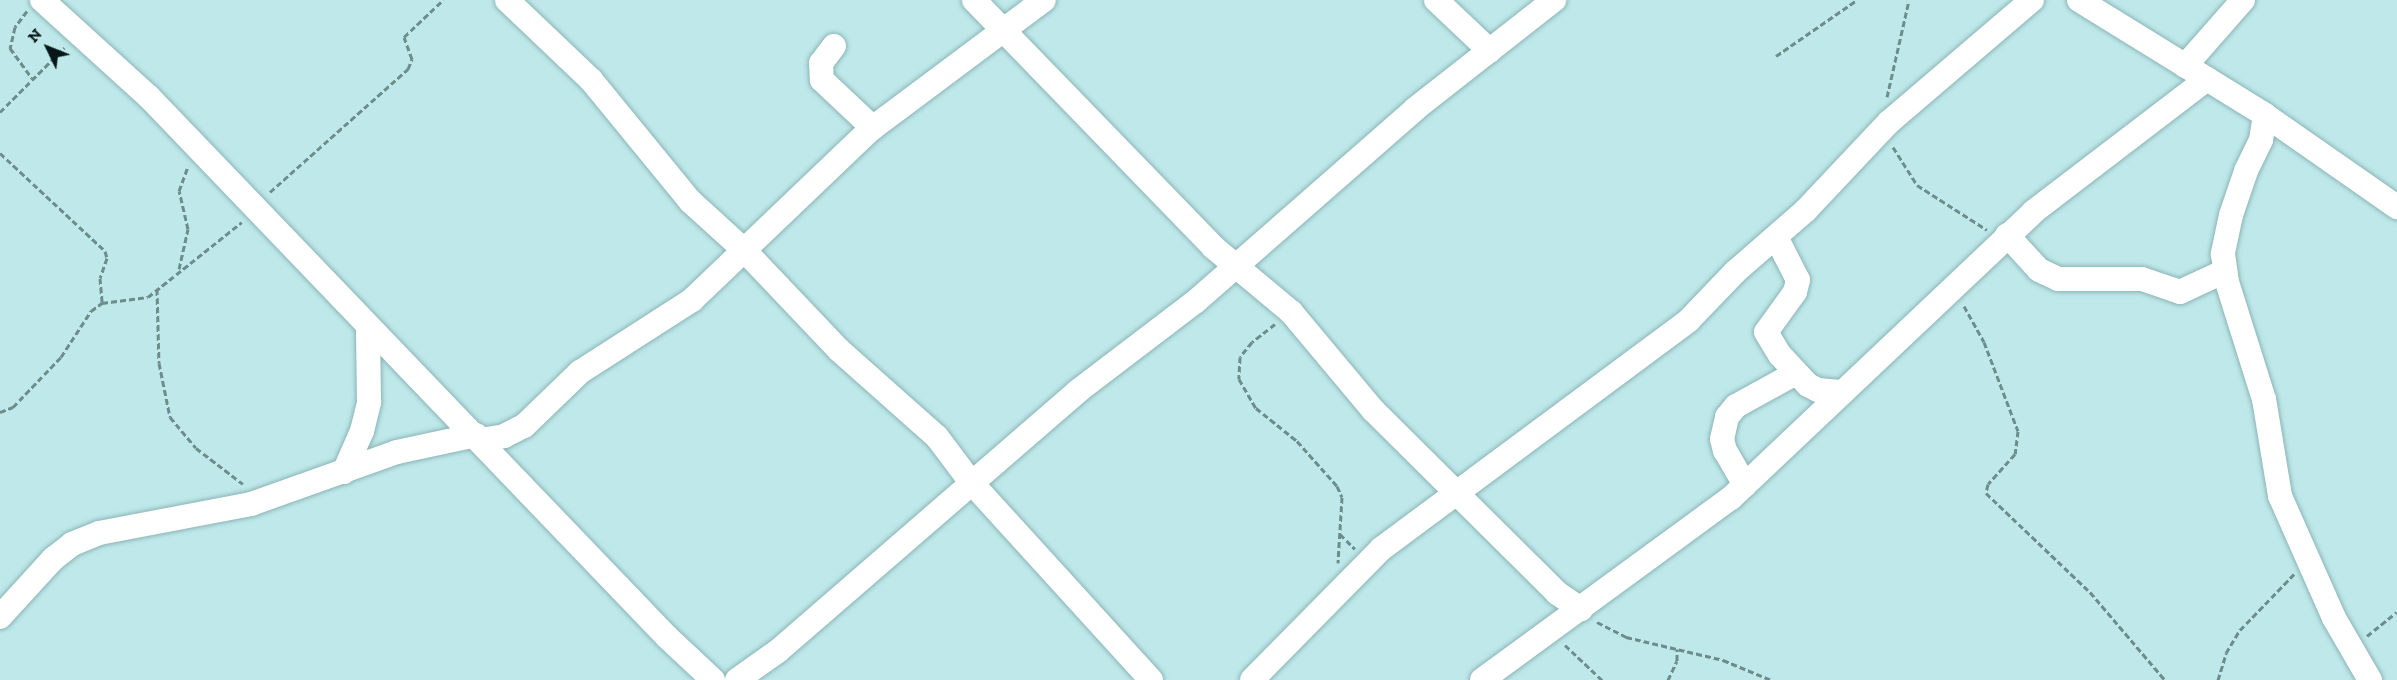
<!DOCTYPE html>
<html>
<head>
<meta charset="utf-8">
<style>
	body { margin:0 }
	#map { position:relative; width:2397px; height:680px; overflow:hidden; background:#bee8e9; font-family:"Zilla Slab",serif }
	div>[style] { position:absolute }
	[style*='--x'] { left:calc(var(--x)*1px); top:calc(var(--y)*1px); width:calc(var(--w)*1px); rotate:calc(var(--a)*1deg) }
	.path>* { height:3px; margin-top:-1.5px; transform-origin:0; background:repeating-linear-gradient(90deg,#6d8c8c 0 6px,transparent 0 9px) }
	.roads { filter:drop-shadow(0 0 2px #8cb4b6) drop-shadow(0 0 2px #8cb4b6) }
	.minor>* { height:24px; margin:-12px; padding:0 12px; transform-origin:12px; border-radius:12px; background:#fff }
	span { translate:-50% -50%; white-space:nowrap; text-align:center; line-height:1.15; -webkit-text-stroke:5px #bee8e9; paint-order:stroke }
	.north { position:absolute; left:18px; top:18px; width:60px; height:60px; -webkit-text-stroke:4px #bee8e9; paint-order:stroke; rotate:313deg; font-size:16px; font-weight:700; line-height:24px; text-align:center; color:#071717 }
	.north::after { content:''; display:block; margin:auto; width:21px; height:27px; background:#071717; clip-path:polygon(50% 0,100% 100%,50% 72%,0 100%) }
</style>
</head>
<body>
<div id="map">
	<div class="path">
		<div style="--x:27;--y:11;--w:20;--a:127"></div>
		<div style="--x:15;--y:27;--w:22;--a:103"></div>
		<div style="--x:10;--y:48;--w:37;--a:54"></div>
		<div style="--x:1776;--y:56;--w:98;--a:-34.7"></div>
		<div style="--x:1887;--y:97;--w:99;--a:-77.2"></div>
		<div style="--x:0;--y:112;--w:91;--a:-45"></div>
		<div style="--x:1893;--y:147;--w:45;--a:57.7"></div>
		<div style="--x:1917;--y:185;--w:83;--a:32.7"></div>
		<div style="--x:0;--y:153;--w:144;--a:43"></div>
		<div style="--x:105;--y:251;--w:7;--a:74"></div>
		<div style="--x:107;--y:258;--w:21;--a:109"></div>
		<div style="--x:100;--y:278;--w:25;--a:85"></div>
		<div style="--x:270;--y:192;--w:185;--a:-41.7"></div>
		<div style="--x:408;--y:69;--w:11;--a:-68"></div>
		<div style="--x:412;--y:59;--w:23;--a:-110"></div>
		<div style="--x:404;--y:37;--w:54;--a:-43.5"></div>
		<div style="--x:179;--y:269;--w:41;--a:-77.3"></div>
		<div style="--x:188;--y:229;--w:39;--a:-103"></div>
		<div style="--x:179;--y:191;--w:27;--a:-70"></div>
		<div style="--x:157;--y:289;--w:74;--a:88.5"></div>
		<div style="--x:159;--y:363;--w:55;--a:78.5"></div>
		<div style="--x:170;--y:417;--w:40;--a:50"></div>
		<div style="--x:196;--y:448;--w:59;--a:37.5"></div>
		<div style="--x:1964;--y:306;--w:41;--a:60.9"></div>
		<div style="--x:1984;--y:342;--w:95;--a:69.1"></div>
		<div style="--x:2018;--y:431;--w:23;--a:97"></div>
		<div style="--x:2015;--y:454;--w:40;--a:132"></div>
		<div style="--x:1988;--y:484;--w:9;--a:103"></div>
		<div style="--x:1986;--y:493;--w:144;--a:43.6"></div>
		<div style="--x:2090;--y:592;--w:116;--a:49.6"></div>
		<div style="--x:1275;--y:324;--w:29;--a:142"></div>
		<div style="--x:1252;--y:342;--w:19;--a:129"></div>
		<div style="--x:1240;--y:357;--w:22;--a:93"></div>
		<div style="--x:1239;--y:379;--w:34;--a:60"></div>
		<div style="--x:1256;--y:408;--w:53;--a:38.8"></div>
		<div style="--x:1297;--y:441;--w:60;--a:48.4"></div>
		<div style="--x:1337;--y:486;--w:12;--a:66"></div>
		<div style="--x:1342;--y:497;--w:66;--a:93.5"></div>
		<div style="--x:0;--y:412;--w:14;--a:-21"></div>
		<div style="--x:13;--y:407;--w:69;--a:-46.2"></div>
		<div style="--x:61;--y:357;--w:55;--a:-56.9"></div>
		<div style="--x:91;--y:311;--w:14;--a:-36"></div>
		<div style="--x:102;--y:303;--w:46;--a:-7.4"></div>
		<div style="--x:148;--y:297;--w:120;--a:-38.6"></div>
		<div style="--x:1340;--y:534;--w:21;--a:45"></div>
		<div style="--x:1597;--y:622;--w:33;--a:27"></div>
		<div style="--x:1626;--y:637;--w:100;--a:13.3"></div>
		<div style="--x:1723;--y:660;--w:52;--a:22.6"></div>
		<div style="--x:2367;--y:636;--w:38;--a:-39"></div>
		<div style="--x:1565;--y:645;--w:51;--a:43.4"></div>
		<div style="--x:1668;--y:680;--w:21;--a:-65"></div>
		<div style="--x:1677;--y:661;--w:12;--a:-90"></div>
		<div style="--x:2218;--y:680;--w:28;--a:-73"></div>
		<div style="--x:2226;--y:653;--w:27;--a:-59"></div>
		<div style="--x:2240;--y:630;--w:78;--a:-46"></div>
	</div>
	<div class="roads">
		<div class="minor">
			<div style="--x:42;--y:0;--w:144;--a:42.2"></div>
			<div style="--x:149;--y:97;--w:748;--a:46.19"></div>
			<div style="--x:667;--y:637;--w:63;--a:43.1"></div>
			<div style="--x:507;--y:0;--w:116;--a:43.6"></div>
			<div style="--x:591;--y:80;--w:156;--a:50.7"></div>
			<div style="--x:690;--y:201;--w:73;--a:42.2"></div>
			<div style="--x:744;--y:250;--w:138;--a:46.5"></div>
			<div style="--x:839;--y:350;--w:131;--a:41.6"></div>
			<div style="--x:937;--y:437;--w:55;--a:53.1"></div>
			<div style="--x:970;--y:481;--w:269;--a:47.7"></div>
			<div style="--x:974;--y:0;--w:344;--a:45.9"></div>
			<div style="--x:1213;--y:247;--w:102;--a:39.8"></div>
			<div style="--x:1291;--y:312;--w:128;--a:50.1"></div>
			<div style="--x:1373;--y:410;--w:260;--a:44.8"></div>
			<div style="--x:1557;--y:593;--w:29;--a:34"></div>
			<div style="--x:1436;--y:0;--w:74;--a:43.4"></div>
			<div style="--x:2079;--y:0;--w:219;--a:31.7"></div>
			<div style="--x:2265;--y:115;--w:161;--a:34.9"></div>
			<div style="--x:834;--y:46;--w:21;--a:127"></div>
			<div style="--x:821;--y:63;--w:17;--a:87"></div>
			<div style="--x:822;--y:80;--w:70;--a:43.3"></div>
			<div style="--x:2185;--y:66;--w:88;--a:-48.7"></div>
			<div style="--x:2265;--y:115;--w:25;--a:99"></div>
			<div style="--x:2261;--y:140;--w:34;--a:116"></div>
			<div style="--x:2246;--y:171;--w:46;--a:108.8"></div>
			<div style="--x:2231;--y:215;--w:40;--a:102"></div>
			<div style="--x:2223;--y:254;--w:28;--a:82"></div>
			<div style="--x:2227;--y:282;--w:123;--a:72.5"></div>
			<div style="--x:2264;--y:399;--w:98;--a:80.6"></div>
			<div style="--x:2280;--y:496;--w:133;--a:66.1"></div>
			<div style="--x:2334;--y:618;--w:72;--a:59.9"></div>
			<div style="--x:2007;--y:235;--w:47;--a:47.6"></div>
			<div style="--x:2039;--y:270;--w:21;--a:25"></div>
			<div style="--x:2058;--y:279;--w:84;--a:0"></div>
			<div style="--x:2142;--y:279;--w:40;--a:18.9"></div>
			<div style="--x:2180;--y:292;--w:50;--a:-25"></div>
			<div style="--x:1776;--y:237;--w:48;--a:62.9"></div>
			<div style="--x:1798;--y:280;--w:12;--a:104"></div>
			<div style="--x:1795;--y:292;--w:49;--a:125.9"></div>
			<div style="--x:1766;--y:332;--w:27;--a:59"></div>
			<div style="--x:1780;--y:355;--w:41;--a:47"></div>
			<div style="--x:1808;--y:385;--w:11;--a:27"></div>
			<div style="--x:1818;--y:390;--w:25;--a:5"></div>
			<div style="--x:480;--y:440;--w:24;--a:-9"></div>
			<div style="--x:504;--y:436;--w:22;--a:-27"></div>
			<div style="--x:524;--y:426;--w:78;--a:-44"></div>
			<div style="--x:580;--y:372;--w:133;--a:-32.7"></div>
			<div style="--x:692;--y:300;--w:246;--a:-43.7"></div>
			<div style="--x:870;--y:130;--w:217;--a:-36.8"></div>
			<div style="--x:344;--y:472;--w:45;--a:-66.3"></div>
			<div style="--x:362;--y:431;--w:30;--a:-76"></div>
			<div style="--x:369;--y:402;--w:73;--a:-90.8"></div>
			<div style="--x:1745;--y:485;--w:39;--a:-120"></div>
			<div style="--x:1725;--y:451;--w:12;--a:-104"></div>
			<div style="--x:1722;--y:439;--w:23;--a:-77"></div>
			<div style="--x:1727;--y:417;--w:14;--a:-51"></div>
			<div style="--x:1736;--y:406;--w:68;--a:-28.8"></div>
			<div style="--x:0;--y:617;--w:79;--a:-47.6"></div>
			<div style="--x:53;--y:559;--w:24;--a:-38"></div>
			<div style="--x:72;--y:544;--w:29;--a:-22"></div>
			<div style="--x:99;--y:533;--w:155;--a:-10.8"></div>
			<div style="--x:251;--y:504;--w:155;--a:-19.6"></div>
			<div style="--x:397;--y:452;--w:81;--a:-12.1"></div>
			<div style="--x:737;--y:680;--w:50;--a:-35.3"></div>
			<div style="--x:778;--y:651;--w:397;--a:-40.9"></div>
			<div style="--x:1078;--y:391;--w:148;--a:-37.3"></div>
			<div style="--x:1196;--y:301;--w:291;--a:-41.2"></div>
			<div style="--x:1415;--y:109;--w:177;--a:-38.1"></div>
			<div style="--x:1252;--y:680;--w:184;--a:-45.4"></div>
			<div style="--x:1381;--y:549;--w:384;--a:-36.6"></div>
			<div style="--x:1689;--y:320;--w:66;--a:-46.2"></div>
			<div style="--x:1735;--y:272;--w:94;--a:-41.1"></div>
			<div style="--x:1806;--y:210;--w:121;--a:-46.7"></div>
			<div style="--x:1889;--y:122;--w:188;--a:-40.5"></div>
			<div style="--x:1482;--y:680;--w:308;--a:-36.2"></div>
			<div style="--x:1731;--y:498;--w:416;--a:-43.4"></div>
			<div style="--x:2033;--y:212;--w:219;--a:-37.4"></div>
		</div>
	</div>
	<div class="north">N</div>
</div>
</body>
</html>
